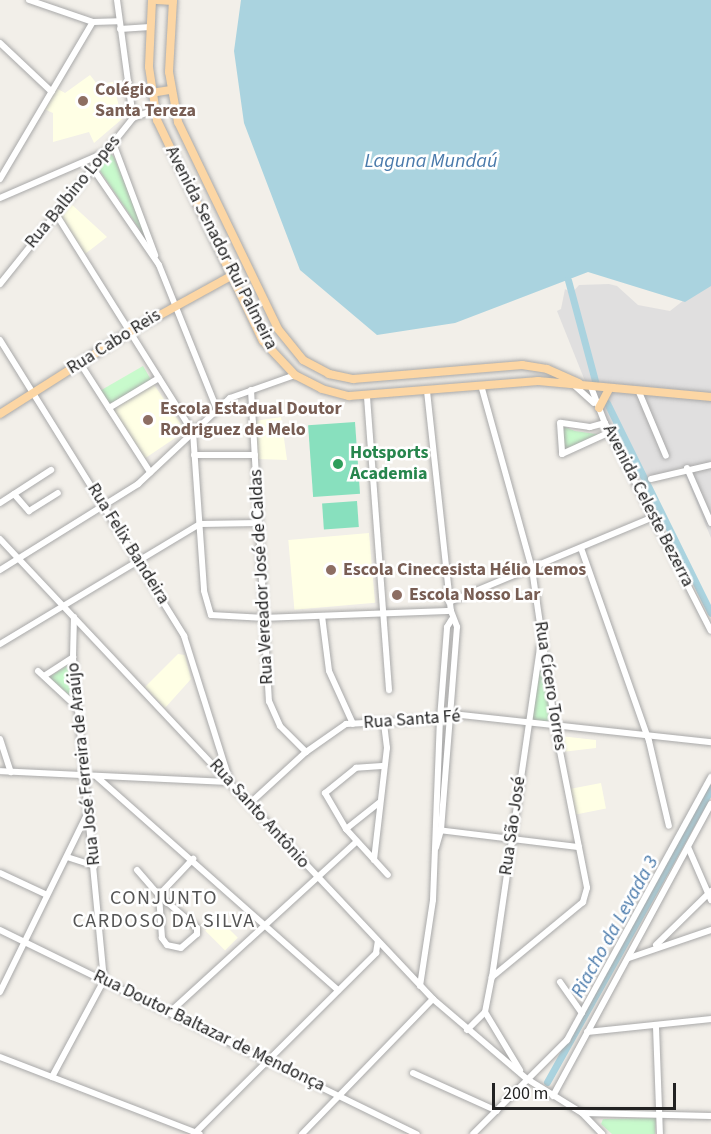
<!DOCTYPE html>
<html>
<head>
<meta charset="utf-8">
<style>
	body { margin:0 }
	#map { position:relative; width:711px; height:1134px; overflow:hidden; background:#f2efe9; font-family:"Source Sans 3",sans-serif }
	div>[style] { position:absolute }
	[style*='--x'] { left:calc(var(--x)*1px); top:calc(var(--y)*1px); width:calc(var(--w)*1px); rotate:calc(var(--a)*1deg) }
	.residential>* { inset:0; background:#e0dfdf }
	.education>* { inset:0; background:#ffffe5; transform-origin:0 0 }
	.park>* { inset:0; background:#c8facc; transform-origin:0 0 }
	.pitch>* { inset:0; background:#88e0be; transform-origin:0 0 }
	.water>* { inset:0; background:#aad3df }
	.canal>* { height:7px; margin:-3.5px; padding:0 3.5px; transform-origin:3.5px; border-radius:3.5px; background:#aad3df }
	.roads { filter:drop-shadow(0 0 2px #a9a9a9) drop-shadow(0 0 2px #a9a9a9) }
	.minor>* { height:6px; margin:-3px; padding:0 3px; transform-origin:3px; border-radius:3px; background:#fff }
	.major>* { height:8px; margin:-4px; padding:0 4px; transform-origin:4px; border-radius:4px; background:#fcd6a4 }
	.dots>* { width:16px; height:16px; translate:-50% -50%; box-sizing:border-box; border:3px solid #fff; border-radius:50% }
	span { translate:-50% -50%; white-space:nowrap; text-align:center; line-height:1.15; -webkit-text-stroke:5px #fff; paint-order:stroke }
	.education-label { font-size:18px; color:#785e54; font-weight:700 }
	.left { translate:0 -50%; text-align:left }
	.street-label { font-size:18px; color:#222 }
	.leisure-label { font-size:18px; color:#27864d; font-weight:700 }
	.water-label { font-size:20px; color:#4a7aab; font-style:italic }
	.neighbourhood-label { font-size:20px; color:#555; letter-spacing:1.5px }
	.scale { position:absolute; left:492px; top:1083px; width:184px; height:27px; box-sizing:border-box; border:3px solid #222; border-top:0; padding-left:8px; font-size:18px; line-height:21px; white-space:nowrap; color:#222; -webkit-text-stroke:4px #fff; paint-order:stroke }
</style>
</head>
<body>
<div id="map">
	<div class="residential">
		<div style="clip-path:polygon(711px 279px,711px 538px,682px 467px,638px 483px,587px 386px,557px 311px,561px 309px,565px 289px,572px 293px,579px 285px,609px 284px,617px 286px,638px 305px,670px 311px)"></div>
	</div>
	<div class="education">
		<div style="clip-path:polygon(90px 75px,97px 84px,113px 82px,122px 119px,94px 143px,89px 132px,53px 142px,53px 113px,44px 109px,56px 88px,65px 93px)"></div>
		<div style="clip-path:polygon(69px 202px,107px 237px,85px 254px,59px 214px)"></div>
		<div style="left:153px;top:383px;width:58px;height:49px;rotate:56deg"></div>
		<div style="clip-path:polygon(281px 417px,287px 460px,258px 459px,255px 421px)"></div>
		<div style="left:369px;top:533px;width:70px;height:81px;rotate:85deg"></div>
		<div style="clip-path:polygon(178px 654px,185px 655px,191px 679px,165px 708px,145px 687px)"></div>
		<div style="clip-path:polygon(560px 736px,596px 740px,596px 748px,562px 752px)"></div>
		<div style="left:601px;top:783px;width:26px;height:32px;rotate:79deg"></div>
		<div style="left:218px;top:918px;width:28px;height:18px;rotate:45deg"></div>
	</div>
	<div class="park">
		<div style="clip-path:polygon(111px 154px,114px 157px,149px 243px,98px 168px)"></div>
		<div style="left:143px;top:366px;width:20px;height:49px;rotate:60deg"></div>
		<div style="clip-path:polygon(560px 425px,575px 431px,603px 435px,564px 456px)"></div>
		<div style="clip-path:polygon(541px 654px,553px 722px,530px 720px)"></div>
		<div style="clip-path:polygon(70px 664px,75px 700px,49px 677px)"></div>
		<div style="clip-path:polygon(656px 1118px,655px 1134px,612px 1134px,601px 1124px,603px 1119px)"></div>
	</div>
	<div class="pitch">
		<div style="left:355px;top:422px;width:72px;height:47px;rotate:86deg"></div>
		<div style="left:357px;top:501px;width:26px;height:35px;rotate:86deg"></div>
	</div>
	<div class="water">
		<div style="clip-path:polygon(241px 0,711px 0,711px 286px,685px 302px,588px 272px,455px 323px,377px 335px,300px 270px,244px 123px,234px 51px)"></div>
	</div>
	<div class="canal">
		<div style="--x:568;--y:280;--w:105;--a:75"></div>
		<div style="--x:607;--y:403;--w:234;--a:63.7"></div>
		<div style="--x:547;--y:1082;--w:337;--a:-60.8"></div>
	</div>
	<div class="roads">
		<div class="minor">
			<div style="--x:29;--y:0;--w:68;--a:19"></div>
			<div style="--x:93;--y:22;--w:25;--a:-2"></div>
			<div style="--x:117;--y:0;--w:119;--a:82.3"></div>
			<div style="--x:120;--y:29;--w:30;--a:-4"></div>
			<div style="--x:0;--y:43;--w:71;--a:43.3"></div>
			<div style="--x:113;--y:143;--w:120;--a:69.4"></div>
			<div style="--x:94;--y:170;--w:115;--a:55.6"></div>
			<div style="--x:159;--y:265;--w:155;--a:68.1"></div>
			<div style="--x:0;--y:179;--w:182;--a:-59.4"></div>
			<div style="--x:0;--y:198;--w:113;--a:-23.4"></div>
			<div style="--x:56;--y:214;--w:257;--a:57.9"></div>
			<div style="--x:193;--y:432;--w:159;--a:86"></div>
			<div style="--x:204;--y:591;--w:25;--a:74"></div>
			<div style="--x:211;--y:615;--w:54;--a:3.2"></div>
			<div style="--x:265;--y:618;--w:186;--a:-2.2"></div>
			<div style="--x:0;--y:284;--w:213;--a:-51.3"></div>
			<div style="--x:133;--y:118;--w:22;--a:-21"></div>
			<div style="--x:0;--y:340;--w:349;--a:58.1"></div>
			<div style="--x:184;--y:636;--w:153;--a:72.5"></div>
			<div style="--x:230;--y:782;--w:230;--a:-177.3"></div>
			<div style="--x:80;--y:363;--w:130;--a:57.3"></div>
			<div style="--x:481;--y:385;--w:191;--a:74.5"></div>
			<div style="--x:532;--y:569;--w:159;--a:81.7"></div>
			<div style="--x:555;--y:726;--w:165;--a:78.8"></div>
			<div style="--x:587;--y:888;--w:15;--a:106"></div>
			<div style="--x:583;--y:902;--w:118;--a:140.5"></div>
			<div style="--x:575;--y:386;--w:25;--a:42"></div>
			<div style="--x:591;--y:387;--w:39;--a:69"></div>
			<div style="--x:605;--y:423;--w:233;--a:63"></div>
			<div style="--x:251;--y:390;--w:312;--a:86.7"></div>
			<div style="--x:269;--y:701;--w:27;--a:66"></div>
			<div style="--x:280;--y:726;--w:37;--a:45"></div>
			<div style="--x:427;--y:391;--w:221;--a:83.8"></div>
			<div style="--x:451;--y:611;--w:17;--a:69"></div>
			<div style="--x:457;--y:627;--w:204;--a:94.5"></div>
			<div style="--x:441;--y:830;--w:18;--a:106"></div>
			<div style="--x:639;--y:392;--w:69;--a:67.1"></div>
			<div style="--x:367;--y:397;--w:294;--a:85.7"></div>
			<div style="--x:109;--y:408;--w:58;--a:-31"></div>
			<div style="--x:605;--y:423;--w:16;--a:165"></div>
			<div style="--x:590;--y:427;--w:30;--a:-172"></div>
			<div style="--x:560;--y:423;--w:31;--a:86"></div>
			<div style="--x:562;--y:454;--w:53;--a:-24.6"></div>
			<div style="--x:194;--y:455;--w:61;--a:0"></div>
			<div style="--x:687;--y:468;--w:60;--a:66.4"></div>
			<div style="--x:651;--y:479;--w:62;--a:-13.1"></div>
			<div style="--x:14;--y:494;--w:23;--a:49"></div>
			<div style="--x:29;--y:511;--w:34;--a:-32"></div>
			<div style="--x:0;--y:503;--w:61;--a:-32.9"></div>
			<div style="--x:0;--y:539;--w:632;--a:46.73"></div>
			<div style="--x:433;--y:999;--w:123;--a:40.4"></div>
			<div style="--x:527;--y:1079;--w:65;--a:31.7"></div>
			<div style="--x:582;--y:1113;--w:29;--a:46"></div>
			<div style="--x:581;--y:548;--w:205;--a:70.6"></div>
			<div style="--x:649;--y:741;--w:87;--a:76.8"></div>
			<div style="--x:0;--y:570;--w:163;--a:-31.9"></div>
			<div style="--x:138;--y:484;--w:126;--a:-43.1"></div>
			<div style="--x:230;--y:398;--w:69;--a:-19.5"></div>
			<div style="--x:449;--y:602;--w:221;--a:-22.6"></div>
			<div style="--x:322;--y:616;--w:55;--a:82.7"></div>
			<div style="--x:329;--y:671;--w:58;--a:65.6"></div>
			<div style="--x:0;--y:644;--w:233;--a:-31"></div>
			<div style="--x:200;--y:524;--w:59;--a:-1"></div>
			<div style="--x:38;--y:671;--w:54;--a:42.8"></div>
			<div style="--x:44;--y:676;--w:35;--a:-33"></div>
			<div style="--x:0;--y:739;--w:35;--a:72"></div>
			<div style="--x:382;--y:766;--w:26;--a:176"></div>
			<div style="--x:356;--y:768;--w:40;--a:141"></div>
			<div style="--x:325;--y:793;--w:42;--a:59.7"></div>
			<div style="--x:346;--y:829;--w:62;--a:47.6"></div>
			<div style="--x:97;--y:777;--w:322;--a:41.5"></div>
			<div style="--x:249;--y:804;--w:77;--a:-42.4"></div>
			<div style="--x:306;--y:752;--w:49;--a:-35"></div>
			<div style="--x:346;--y:724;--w:94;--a:-3"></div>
			<div style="--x:440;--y:719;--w:13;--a:-23"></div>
			<div style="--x:452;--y:714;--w:261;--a:6.2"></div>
			<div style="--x:346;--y:829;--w:43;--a:-38.5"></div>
			<div style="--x:438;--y:830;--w:142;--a:6.9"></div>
			<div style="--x:688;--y:847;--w:58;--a:66.5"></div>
			<div style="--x:67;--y:857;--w:29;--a:18"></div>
			<div style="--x:374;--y:860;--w:113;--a:-83.4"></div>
			<div style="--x:387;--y:748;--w:25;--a:-97"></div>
			<div style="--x:137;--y:870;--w:33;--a:49"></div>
			<div style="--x:159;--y:895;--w:50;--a:41"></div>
			<div style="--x:197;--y:928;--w:6;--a:90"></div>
			<div style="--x:197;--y:934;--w:21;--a:139"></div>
			<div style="--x:181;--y:948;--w:14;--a:-168"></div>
			<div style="--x:167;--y:945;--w:9;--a:-126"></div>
			<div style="--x:162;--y:938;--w:43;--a:-94"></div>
			<div style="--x:159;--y:895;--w:50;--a:-46.6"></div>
			<div style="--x:0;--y:873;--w:52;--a:25.1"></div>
			<div style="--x:0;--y:930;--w:464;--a:26.1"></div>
			<div style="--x:656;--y:945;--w:77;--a:-44.5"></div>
			<div style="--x:629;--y:958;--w:87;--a:-18.9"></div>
			<div style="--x:560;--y:982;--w:38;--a:55"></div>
			<div style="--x:420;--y:986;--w:87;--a:-81.4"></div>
			<div style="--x:433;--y:900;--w:181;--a:-87.8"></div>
			<div style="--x:440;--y:719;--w:92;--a:-85.6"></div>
			<div style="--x:447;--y:627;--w:9;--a:-58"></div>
			<div style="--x:0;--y:992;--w:200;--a:-63.9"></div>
			<div style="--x:170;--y:1012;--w:253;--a:-42.4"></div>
			<div style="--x:485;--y:1012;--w:68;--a:58.9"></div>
			<div style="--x:656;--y:1027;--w:107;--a:87.9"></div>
			<div style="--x:467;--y:1030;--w:25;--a:-45"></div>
			<div style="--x:485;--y:1012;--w:36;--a:-79"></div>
			<div style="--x:492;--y:977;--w:334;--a:-81.7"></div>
			<div style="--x:587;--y:1032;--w:125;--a:-6"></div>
			<div style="--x:0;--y:1057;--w:214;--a:21.1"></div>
			<div style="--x:413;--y:1073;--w:92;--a:24.3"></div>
			<div style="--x:52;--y:1077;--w:110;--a:-61.8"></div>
			<div style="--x:104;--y:980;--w:324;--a:-95.5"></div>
			<div style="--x:73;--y:657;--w:40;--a:-88.6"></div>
			<div style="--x:553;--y:1096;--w:332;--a:-61.6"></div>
			<div style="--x:583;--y:1113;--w:128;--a:1.3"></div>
			<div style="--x:194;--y:1134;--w:257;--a:-44.8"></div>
			<div style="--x:376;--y:953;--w:12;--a:-81"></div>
			<div style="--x:302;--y:1134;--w:188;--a:-45.9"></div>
			<div style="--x:473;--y:1134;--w:133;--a:-45"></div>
			<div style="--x:567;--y:1040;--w:300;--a:-61.3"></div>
		</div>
		<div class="major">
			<div style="--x:152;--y:0;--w:67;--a:92.6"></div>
			<div style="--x:149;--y:67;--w:54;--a:81.4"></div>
			<div style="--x:157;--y:120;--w:245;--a:64.4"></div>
			<div style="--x:263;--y:341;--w:47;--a:46.7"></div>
			<div style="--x:295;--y:375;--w:30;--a:27"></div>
			<div style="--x:322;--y:389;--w:28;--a:15"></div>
			<div style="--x:349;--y:396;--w:190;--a:-4.5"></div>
			<div style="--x:538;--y:381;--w:174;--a:5.3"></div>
			<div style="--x:157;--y:0;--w:16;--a:4"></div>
			<div style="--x:173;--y:0;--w:72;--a:93.2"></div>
			<div style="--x:169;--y:72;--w:51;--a:79.8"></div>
			<div style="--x:178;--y:122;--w:230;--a:64.2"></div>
			<div style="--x:278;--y:329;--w:40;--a:51"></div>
			<div style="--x:303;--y:360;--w:30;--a:28"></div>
			<div style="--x:329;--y:374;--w:25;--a:12"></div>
			<div style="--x:353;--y:379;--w:170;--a:-4.7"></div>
			<div style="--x:522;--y:365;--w:25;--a:9"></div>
			<div style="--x:547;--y:369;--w:35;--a:24"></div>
			<div style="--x:151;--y:93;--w:20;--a:-9"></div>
			<div style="--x:599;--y:408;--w:21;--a:-62"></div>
			<div style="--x:0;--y:414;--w:153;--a:-32.4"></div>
			<div style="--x:129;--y:332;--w:116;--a:-28.8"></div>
		</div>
	</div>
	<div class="dots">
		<div style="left:83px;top:101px;background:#8d6e63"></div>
		<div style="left:148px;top:420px;background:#8d6e63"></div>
		<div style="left:338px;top:464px;background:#2e9e5b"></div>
		<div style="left:331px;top:570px;background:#8d6e63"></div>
		<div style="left:397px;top:595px;background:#8d6e63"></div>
	</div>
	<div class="education-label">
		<span class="left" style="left:95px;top:101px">Colégio<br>Santa Tereza</span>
		<span class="left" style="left:160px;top:420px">Escola Estadual Doutor<br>Rodriguez de Melo</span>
		<span class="left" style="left:343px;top:570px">Escola Cinecesista Hélio Lemos</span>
		<span class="left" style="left:409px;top:595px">Escola Nosso Lar</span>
	</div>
	<div class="street-label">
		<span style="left:73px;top:192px;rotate:-51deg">Rua Balbino Lopes</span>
		<span style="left:221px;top:248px;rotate:63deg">Avenida Senador Rui Palmeira</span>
		<span style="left:114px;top:342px;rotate:-32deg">Rua Cabo Reis</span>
		<span style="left:648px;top:506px;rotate:63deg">Avenida Celeste Bezerra</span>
		<span style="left:128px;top:544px;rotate:58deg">Rua Felix Bandeira</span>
		<span style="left:262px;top:577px;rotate:-93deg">Rua Vereador José de Caldas</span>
		<span style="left:550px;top:686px;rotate:81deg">Rua Cícero Torres</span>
		<span style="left:412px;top:720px;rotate:-4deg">Rua Santa Fé</span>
		<span style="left:84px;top:764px;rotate:-96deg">Rua José Ferreira de Araújo</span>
		<span style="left:259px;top:814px;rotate:48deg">Rua Santo Antônio</span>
		<span style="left:513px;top:826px;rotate:-82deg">Rua São José</span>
		<span style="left:209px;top:1031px;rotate:26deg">Rua Doutor Baltazar de Mendonça</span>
	</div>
	<div class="leisure-label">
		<span class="left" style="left:350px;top:464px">Hotsports<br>Academia</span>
	</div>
	<div class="water-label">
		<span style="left:431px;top:161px">Laguna Mundaú</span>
		<span style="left:615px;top:927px;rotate:-61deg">Riacho da Levada 3</span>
	</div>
	<div class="neighbourhood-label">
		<span style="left:164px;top:910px">CONJUNTO<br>CARDOSO DA SILVA</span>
	</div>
	<div class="scale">200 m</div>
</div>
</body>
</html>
